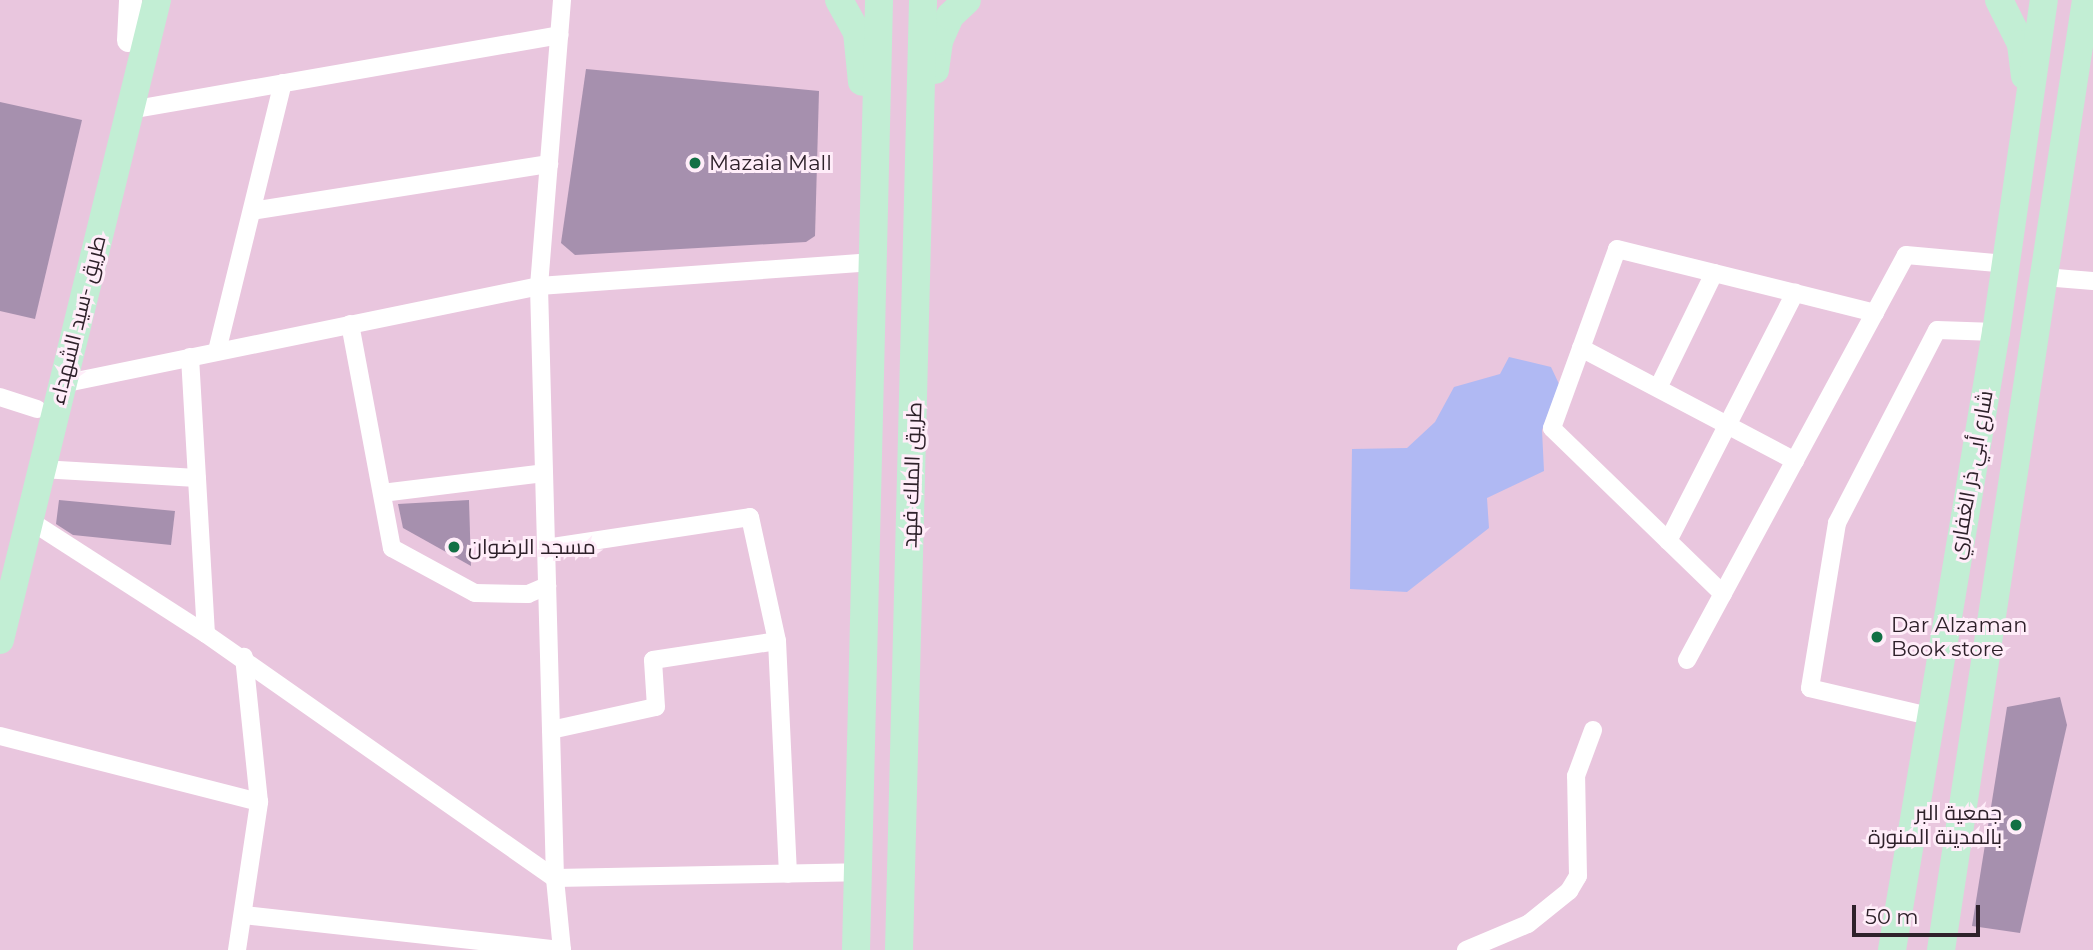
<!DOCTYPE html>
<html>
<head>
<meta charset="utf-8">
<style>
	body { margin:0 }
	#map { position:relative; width:2093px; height:950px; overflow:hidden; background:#e9c6de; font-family:Montserrat,Cairo,sans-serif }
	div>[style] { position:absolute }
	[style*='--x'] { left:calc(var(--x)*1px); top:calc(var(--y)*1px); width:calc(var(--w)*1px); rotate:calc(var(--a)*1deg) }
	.green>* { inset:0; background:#b0b9f3 }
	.building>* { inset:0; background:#a690ae }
	.minor>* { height:18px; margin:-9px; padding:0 9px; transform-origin:9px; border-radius:9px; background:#fff }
	.tertiary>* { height:23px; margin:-11.5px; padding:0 11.5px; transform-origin:11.5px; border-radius:11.5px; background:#fff }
	.primary>* { height:28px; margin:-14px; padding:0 14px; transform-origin:14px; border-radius:14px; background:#c2eed4 }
	.dots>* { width:19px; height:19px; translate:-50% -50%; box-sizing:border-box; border:4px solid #ffedf9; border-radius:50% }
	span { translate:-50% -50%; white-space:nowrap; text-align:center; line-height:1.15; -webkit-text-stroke:6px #ffedf9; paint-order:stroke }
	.poi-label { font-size:21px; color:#2e212a }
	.left { translate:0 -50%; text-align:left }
	.right { translate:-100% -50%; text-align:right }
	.street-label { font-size:21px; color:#2e212a }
	.scale { position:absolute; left:1852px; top:905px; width:128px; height:32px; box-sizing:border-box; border:4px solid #2e212a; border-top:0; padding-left:9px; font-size:21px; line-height:24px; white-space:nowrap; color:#2e212a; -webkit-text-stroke:5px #ffedf9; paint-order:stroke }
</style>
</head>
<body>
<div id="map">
	<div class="green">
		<div style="clip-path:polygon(1509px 357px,1551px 367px,1559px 384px,1542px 430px,1544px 471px,1487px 498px,1489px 528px,1407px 592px,1350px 589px,1352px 449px,1407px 448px,1435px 422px,1454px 387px,1500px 374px)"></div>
	</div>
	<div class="building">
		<div style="clip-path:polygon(586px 69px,819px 91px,815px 236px,806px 242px,575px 255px,561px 243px)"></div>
		<div style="clip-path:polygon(0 102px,82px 120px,35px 319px,0 311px)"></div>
		<div style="clip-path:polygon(59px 500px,175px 511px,171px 545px,73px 535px,56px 524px)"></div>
		<div style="clip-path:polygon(469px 500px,471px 566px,403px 528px,398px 504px)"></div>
		<div style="clip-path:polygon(2060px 697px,2067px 725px,2020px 933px,1972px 926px,2007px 707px)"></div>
	</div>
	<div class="minor">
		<div style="--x:130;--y:110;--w:436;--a:-9.9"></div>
		<div style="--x:252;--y:211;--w:301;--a:-9"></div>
		<div style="--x:2044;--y:277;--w:49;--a:4.7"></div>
		<div style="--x:350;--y:324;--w:228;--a:79.4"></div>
		<div style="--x:392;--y:548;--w:94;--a:28.5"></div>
		<div style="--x:475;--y:593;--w:53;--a:1.1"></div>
		<div style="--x:528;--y:594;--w:21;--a:-23"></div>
		<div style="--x:1581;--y:348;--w:242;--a:27.8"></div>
		<div style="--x:217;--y:351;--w:276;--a:-76.2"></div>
		<div style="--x:190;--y:357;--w:277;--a:86.7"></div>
		<div style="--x:206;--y:634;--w:426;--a:35"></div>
		<div style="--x:555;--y:878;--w:592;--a:-91.55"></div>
		<div style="--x:539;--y:286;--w:287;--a:-85.4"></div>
		<div style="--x:62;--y:384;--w:487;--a:-11.6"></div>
		<div style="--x:539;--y:286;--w:335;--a:-4.1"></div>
		<div style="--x:1658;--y:388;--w:128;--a:-64"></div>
		<div style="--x:0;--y:397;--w:39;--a:18"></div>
		<div style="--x:41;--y:469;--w:156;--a:3.3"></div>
		<div style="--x:382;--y:493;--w:163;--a:-7"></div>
		<div style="--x:29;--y:520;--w:211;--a:32.8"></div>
		<div style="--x:1668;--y:541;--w:279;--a:-62.9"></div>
		<div style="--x:546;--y:548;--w:206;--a:-8.6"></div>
		<div style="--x:750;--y:517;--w:127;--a:77.7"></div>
		<div style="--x:777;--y:641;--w:233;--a:87.3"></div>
		<div style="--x:1723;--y:594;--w:238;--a:-135.9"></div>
		<div style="--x:1552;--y:428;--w:190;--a:-70"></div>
		<div style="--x:1617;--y:249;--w:266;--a:13.9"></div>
		<div style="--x:1687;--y:660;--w:460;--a:-61.6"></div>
		<div style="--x:1906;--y:255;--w:100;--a:5.1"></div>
		<div style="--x:1929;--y:716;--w:122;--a:-166.8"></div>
		<div style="--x:1810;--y:688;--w:167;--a:-80.7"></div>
		<div style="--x:1837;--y:523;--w:217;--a:-62.6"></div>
		<div style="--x:1937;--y:330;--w:59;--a:1.9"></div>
		<div style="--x:551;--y:730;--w:107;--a:-12.4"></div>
		<div style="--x:656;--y:707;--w:47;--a:-93.7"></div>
		<div style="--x:653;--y:660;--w:125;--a:-8.7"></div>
		<div style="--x:0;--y:736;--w:267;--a:14.3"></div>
		<div style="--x:244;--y:915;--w:320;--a:6.3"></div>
		<div style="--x:237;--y:950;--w:150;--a:-81.5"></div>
		<div style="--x:259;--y:802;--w:146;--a:-95.9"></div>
		<div style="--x:562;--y:950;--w:72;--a:-95.6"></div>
		<div style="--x:555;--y:878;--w:303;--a:-1.1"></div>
		<div style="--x:1466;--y:950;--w:67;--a:-22.8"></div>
		<div style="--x:1528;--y:924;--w:53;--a:-38.8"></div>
		<div style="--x:1569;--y:891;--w:17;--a:-59"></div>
		<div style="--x:1578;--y:876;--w:100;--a:-91.1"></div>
		<div style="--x:1576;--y:776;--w:49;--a:-69.7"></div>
	</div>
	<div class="tertiary">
		<div style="--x:128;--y:40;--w:40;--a:-87.1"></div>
	</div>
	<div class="primary">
		<div style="--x:839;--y:0;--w:37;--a:61"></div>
		<div style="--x:857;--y:32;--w:50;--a:84.3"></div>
		<div style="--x:1999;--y:0;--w:49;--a:63.4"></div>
		<div style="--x:2021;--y:44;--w:32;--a:83"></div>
		<div style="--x:935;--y:70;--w:29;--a:-82"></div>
		<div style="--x:939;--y:41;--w:27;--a:-66"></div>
		<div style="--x:950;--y:16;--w:23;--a:-43"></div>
		<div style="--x:0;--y:640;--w:659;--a:-76.22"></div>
		<div style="--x:856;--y:950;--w:950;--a:-88.61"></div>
		<div style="--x:899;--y:950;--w:950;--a:-88.55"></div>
		<div style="--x:1892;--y:950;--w:627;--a:-80.45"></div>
		<div style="--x:1996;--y:332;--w:335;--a:-81.8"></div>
		<div style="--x:1941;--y:950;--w:961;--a:-81.32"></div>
	</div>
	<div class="dots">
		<div style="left:695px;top:163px;background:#127045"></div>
		<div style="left:454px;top:547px;background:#127045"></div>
		<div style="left:1877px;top:637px;background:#127045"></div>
		<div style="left:2016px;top:825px;background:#127045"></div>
	</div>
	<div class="poi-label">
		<span class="left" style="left:709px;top:163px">Mazaia Mall</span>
		<span class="left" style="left:468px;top:547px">مسجد الرضوان</span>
		<span class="left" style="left:1891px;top:637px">Dar Alzaman<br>Book store</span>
		<span class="right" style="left:2002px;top:825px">جمعية البر<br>بالمدينة المنورة</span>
	</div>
	<div class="street-label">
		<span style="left:78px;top:320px;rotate:-76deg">طريق -سيد الشهداء</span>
		<span style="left:912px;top:475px;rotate:-88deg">طريق الملك فهد</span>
		<span style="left:1971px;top:475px;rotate:-80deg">شارع أبي ذر الغفاري</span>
	</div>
	<div class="scale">50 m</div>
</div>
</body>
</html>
